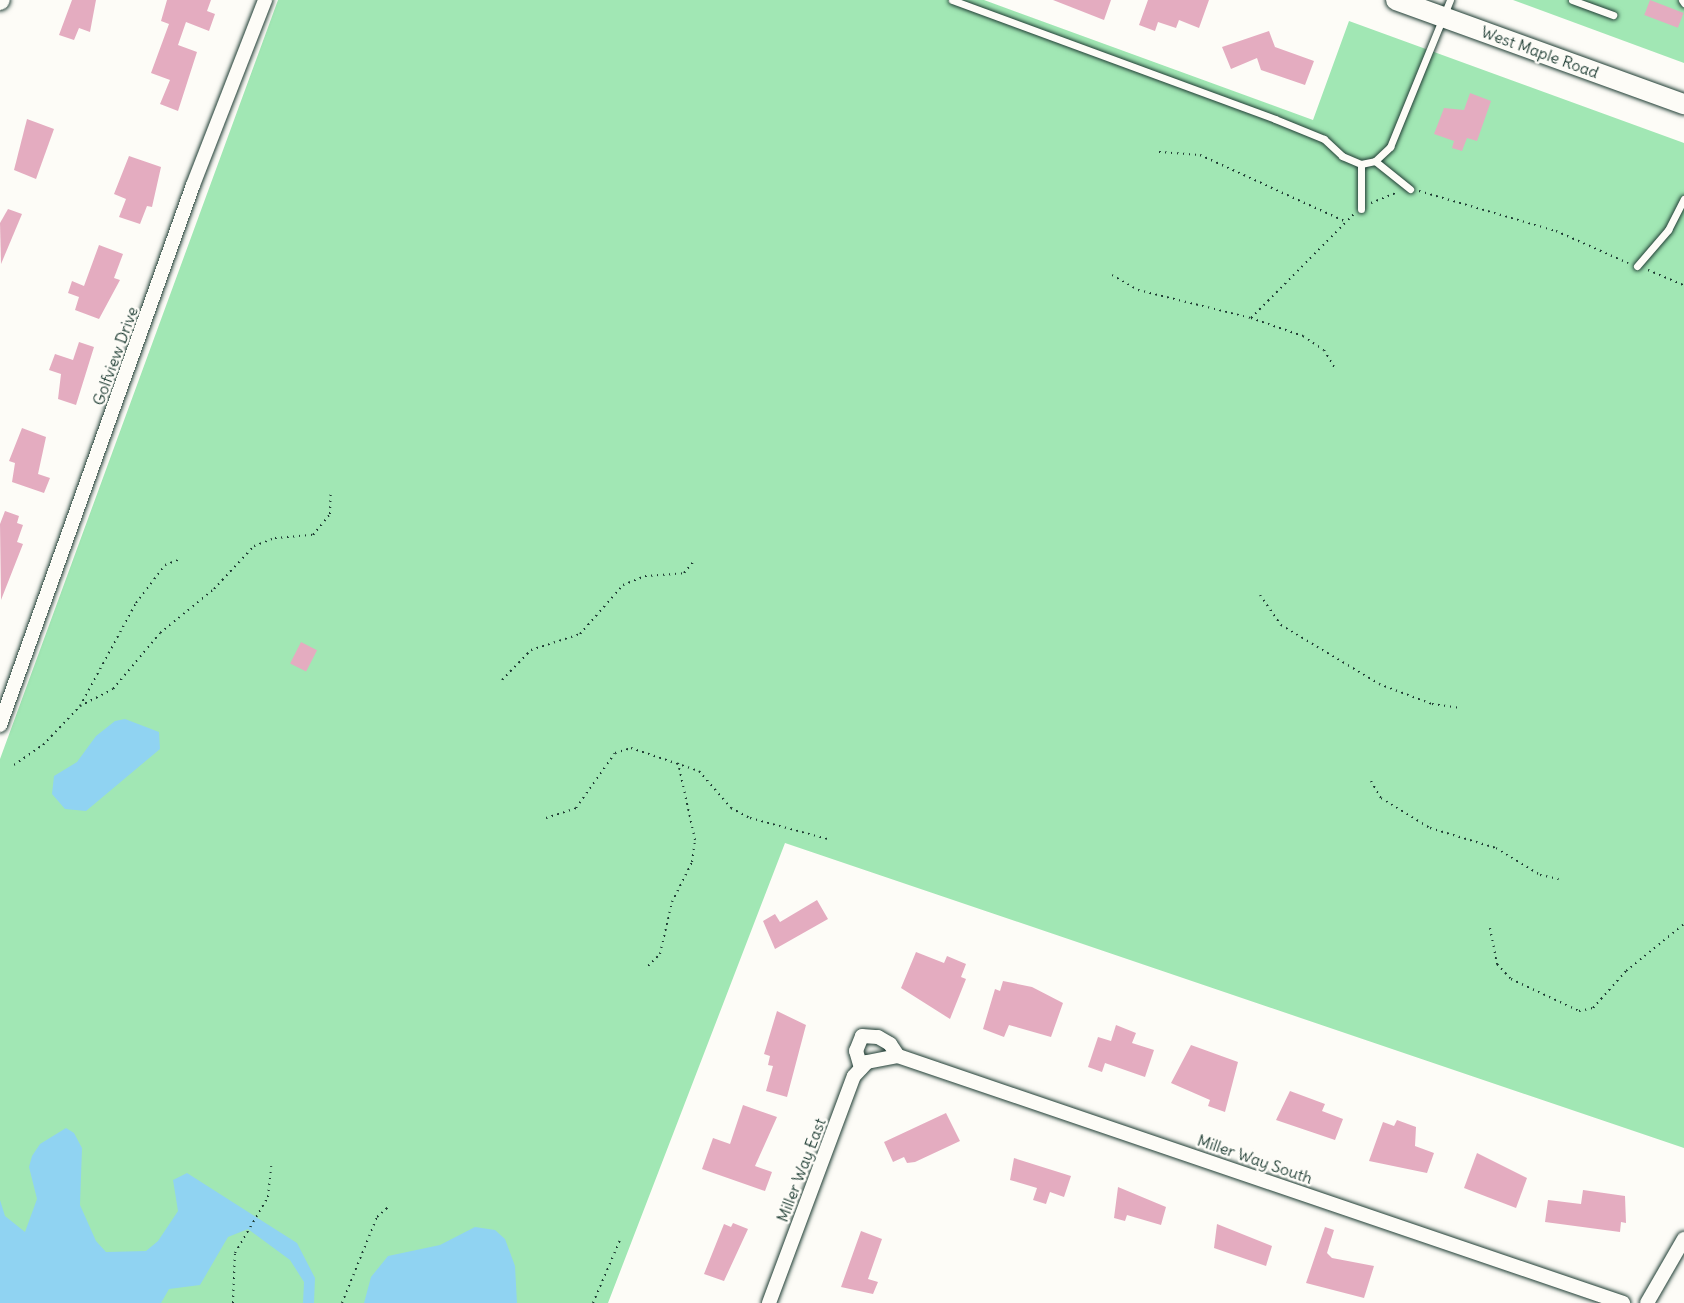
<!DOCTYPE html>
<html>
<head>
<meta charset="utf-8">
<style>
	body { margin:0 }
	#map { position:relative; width:1684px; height:1303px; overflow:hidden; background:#fdfcf7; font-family:Delius,sans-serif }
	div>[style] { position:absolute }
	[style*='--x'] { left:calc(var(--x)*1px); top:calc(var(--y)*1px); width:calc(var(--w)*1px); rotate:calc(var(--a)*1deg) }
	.green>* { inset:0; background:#a1e7b4 }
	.water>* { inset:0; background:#90d3f2 }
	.building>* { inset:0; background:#e4acc0; transform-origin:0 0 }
	.path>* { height:2px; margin-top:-1px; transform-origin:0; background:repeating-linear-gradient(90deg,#1f3d34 0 1.5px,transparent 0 6px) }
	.roads { filter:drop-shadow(0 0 2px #1f3d34) drop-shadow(0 0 2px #1f3d34) }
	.service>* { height:7px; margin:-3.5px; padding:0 3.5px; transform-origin:3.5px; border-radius:3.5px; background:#fdfcf7 }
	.minor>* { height:14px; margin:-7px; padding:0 7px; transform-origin:7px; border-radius:7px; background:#fdfcf7 }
	.tertiary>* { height:18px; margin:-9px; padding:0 9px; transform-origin:9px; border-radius:9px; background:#fdfcf7 }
	.secondary>* { height:20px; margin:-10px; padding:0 10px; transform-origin:10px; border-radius:10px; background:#fdfcf7 }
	span { translate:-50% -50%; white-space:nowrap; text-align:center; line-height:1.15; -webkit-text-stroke:5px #fdfcf7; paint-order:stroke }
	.street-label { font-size:16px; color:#1f3d34 }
</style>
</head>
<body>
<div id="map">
	<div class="green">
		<div style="clip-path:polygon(278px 0,984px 0,1313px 120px,1349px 21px,1684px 143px,1684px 1148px,785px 843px,608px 1303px,0 1303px,0 759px)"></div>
		<div style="clip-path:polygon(1513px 0,1684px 0,1684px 63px)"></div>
	</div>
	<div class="water">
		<div style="clip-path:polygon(125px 719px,159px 732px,160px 749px,86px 811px,65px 809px,52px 794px,54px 776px,77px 762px,96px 736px,115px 721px)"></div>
		<div style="clip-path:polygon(66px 1128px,74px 1133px,82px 1148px,80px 1205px,96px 1241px,106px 1252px,146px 1251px,158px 1241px,178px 1211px,173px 1180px,187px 1173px,297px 1243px,315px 1278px,314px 1303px,303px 1303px,304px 1282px,290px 1260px,248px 1229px,228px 1237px,200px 1285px,169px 1289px,161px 1303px,0 1303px,0 1200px,5px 1216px,25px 1232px,37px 1199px,29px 1167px,32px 1156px,40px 1144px)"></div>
		<div style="clip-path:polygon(475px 1227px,495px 1230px,505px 1239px,515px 1266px,517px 1303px,364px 1303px,371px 1277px,388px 1256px,440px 1245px)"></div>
	</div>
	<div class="building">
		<div style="clip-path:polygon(72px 0,96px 0,90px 32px,79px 28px,74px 40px,59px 35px)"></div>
		<div style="clip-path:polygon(167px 0,211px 0,207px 11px,215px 14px,209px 31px,186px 22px,178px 45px,197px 52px,178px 111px,160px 104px,170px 80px,151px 73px,169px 24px,161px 21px)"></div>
		<div style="clip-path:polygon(1053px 0,1111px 0,1104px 20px)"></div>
		<div style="clip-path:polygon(1148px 0,1209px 0,1199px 28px,1179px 20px,1176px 28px,1158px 22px,1155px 31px,1139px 25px)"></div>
		<div style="left:1650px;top:0;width:36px;height:16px;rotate:21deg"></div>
		<div style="clip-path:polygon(1269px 31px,1275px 47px,1314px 61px,1305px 85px,1261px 70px,1257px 58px,1231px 69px,1222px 47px)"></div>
		<div style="clip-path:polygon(1470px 93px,1491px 101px,1477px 141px,1467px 138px,1462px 151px,1452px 148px,1454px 141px,1434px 134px,1444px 108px,1464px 110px)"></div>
		<div style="clip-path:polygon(27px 119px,54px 129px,36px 179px,14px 170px)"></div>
		<div style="clip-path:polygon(129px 156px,161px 167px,152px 207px,147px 206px,140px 224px,119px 217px,126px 199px,114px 194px)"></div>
		<div style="clip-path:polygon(8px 209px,22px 214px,1px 264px,0 223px)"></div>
		<div style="clip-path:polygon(99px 245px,123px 254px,114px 278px,120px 280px,99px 319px,75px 310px,79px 297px,68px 293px,72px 281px,84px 286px)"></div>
		<div style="clip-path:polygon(79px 342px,94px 347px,76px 405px,58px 399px,61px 374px,49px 370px,55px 354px,73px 360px)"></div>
		<div style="clip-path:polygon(22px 428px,46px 437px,38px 474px,50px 478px,44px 493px,12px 482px,15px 463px,9px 461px)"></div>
		<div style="clip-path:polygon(5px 511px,19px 516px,17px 523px,23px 525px,17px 542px,23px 544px,1px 600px,0 524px)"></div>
		<div style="left:301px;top:642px;width:18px;height:24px;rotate:27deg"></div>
		<div style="clip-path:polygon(817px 900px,828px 919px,775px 949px,763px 921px,775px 914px,780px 922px)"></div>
		<div style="clip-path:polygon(916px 952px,944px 963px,947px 956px,966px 964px,961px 977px,966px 979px,950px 1019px,901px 988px)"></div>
		<div style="clip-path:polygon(1003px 981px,1032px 987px,1063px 1003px,1051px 1037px,1009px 1025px,1004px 1037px,983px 1029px,995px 989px,1000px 991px)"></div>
		<div style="clip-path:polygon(777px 1011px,806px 1025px,787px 1097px,766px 1091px,773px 1066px,768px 1065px,770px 1056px,764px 1054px)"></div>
		<div style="clip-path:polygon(1116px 1025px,1136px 1033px,1132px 1043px,1154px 1050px,1145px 1077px,1105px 1063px,1102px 1072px,1088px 1067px,1098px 1037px,1111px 1041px)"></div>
		<div style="clip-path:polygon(1191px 1045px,1238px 1062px,1225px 1112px,1208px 1106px,1210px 1100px,1171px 1083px)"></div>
		<div style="clip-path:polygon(1290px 1091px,1325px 1104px,1322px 1111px,1343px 1119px,1335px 1140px,1276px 1120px)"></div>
		<div style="clip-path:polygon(743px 1105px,777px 1117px,755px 1166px,772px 1172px,765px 1191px,702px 1169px,713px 1138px,730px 1144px)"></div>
		<div style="clip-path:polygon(946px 1113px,960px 1141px,915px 1162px,907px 1163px,904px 1157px,893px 1162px,884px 1142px)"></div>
		<div style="clip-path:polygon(1397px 1120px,1416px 1127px,1415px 1146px,1434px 1153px,1427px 1173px,1369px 1161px,1383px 1122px,1394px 1126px)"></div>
		<div style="clip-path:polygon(1477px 1153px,1527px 1178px,1516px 1208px,1464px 1188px)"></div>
		<div style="clip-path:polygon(1014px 1158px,1071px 1176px,1064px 1197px,1050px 1192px,1046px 1204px,1033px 1200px,1037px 1188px,1010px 1180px)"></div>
		<div style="clip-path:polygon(1118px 1187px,1166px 1207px,1161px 1225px,1127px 1215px,1125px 1221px,1114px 1218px)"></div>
		<div style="clip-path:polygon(1583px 1190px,1625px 1196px,1626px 1223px,1621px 1222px,1620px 1232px,1545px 1222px,1548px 1200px,1581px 1204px)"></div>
		<div style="clip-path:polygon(733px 1223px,748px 1229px,724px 1281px,704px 1274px,724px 1224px,731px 1227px)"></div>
		<div style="clip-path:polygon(1217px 1224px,1272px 1246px,1266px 1266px,1214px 1248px)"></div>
		<div style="clip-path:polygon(1325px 1227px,1334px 1230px,1327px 1253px,1332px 1258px,1374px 1266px,1364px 1298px,1306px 1283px)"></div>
		<div style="clip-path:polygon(861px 1231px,882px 1239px,868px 1279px,878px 1282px,873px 1294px,841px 1287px)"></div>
	</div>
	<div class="path">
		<div style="--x:1159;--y:152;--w:41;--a:4.2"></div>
		<div style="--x:1200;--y:155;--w:158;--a:24.6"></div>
		<div style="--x:1419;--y:191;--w:143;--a:16.3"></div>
		<div style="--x:1556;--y:231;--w:79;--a:24"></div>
		<div style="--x:1371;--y:203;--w:27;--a:-22"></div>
		<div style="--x:1648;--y:270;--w:39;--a:23"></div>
		<div style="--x:1112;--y:275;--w:30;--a:30"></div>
		<div style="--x:1138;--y:290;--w:116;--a:13.9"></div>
		<div style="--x:1251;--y:318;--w:146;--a:-45.3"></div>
		<div style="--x:1251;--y:318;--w:55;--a:19.1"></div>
		<div style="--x:1303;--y:336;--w:25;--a:34"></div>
		<div style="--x:1324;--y:350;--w:21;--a:59"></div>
		<div style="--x:1260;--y:595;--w:37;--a:55"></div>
		<div style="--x:1281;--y:625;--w:114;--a:31"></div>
		<div style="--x:1379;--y:684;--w:57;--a:20.7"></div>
		<div style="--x:1432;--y:704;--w:29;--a:8"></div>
		<div style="--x:502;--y:680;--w:42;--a:-46"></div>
		<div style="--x:531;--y:650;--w:52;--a:-18.1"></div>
		<div style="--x:580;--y:634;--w:65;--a:-48.7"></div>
		<div style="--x:623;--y:585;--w:24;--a:-22"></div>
		<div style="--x:645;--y:576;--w:39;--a:-4"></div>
		<div style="--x:684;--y:573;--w:17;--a:-50"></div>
		<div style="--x:80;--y:706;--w:117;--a:-61.5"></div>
		<div style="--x:136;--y:603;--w:48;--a:-52.7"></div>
		<div style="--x:165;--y:565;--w:17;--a:-21"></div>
		<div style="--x:14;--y:765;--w:35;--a:-35"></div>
		<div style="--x:43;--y:745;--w:54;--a:-46.5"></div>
		<div style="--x:80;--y:706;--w:37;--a:-27"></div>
		<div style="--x:113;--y:689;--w:73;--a:-50"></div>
		<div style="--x:160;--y:633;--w:70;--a:-39.2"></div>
		<div style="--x:214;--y:589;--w:59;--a:-47.1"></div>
		<div style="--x:254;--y:546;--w:22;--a:-21"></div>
		<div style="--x:275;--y:538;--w:38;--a:-5"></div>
		<div style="--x:313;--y:535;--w:27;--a:-51"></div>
		<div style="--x:330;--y:514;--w:24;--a:-88"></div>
		<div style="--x:1371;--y:781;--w:20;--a:60"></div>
		<div style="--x:1381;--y:798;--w:57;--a:31.5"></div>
		<div style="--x:1430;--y:828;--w:69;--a:16.9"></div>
		<div style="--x:1496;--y:848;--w:52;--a:31.5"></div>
		<div style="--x:1540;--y:875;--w:19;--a:12"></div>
		<div style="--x:546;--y:818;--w:32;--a:-18"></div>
		<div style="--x:576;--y:808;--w:67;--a:-54.7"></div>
		<div style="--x:615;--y:753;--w:17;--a:-17"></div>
		<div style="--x:631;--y:748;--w:72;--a:18.7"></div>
		<div style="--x:699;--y:771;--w:49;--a:49.1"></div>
		<div style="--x:731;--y:808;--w:21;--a:28"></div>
		<div style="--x:750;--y:818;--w:81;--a:15.1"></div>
		<div style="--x:1490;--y:928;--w:37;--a:79"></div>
		<div style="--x:1497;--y:964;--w:21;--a:47"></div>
		<div style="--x:1511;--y:979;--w:75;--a:25.2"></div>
		<div style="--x:1579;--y:1011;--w:14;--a:-12"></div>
		<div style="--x:1593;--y:1008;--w:50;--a:-48.3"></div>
		<div style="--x:1626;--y:971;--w:75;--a:-39"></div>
		<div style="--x:648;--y:966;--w:17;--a:-45"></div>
		<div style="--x:660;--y:954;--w:53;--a:-77"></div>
		<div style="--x:672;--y:902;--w:45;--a:-63.4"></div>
		<div style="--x:692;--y:862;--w:22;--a:-82"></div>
		<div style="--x:695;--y:840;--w:79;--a:-102.4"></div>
		<div style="--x:233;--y:1303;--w:50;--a:-87.7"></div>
		<div style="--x:235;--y:1253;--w:65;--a:-59.5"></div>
		<div style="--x:268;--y:1197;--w:31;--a:-84"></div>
		<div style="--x:342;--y:1303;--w:93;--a:-67.9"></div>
		<div style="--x:377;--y:1217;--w:15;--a:-42"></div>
		<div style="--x:593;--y:1303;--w:69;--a:-66.8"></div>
	</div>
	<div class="roads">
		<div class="service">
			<div style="--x:952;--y:0;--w:344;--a:20.2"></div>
			<div style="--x:1275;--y:119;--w:53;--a:22.2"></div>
			<div style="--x:1324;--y:139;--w:25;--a:43"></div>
			<div style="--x:1342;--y:156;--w:21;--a:23"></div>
			<div style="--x:1361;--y:164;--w:14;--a:-12"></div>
			<div style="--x:1375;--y:161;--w:21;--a:-43"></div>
			<div style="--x:1390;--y:147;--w:159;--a:-67.8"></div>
			<div style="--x:1572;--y:0;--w:44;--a:20.1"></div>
			<div style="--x:1682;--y:0;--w:4;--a:56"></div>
			<div style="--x:1375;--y:161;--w:45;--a:38.7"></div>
			<div style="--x:1361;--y:209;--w:45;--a:-90"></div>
			<div style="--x:1637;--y:266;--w:48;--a:-49.3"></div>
			<div style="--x:1668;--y:230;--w:35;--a:-63"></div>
		</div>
		<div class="minor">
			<div style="--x:0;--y:725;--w:573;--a:-70.33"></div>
			<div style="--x:193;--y:185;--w:199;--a:-68.7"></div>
			<div style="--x:861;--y:1068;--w:18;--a:-106"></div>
			<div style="--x:856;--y:1051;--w:16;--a:-68"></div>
			<div style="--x:862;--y:1036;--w:16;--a:4"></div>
			<div style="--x:878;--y:1037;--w:14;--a:30"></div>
			<div style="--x:890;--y:1044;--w:14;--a:56"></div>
			<div style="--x:769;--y:1303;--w:242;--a:-69.5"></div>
			<div style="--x:854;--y:1076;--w:19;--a:-47"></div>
			<div style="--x:867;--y:1062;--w:32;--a:-11"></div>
			<div style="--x:898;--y:1056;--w:766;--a:18.81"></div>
			<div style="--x:1647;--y:1303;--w:74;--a:-60"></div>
		</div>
		<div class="tertiary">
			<div style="--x:0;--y:1;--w:1;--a:-45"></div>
		</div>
		<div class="secondary">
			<div style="--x:1396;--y:0;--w:306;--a:19.9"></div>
		</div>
	</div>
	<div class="street-label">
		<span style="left:1540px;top:52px;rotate:20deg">West Maple Road</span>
		<span style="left:115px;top:356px;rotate:-70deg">Golfview Drive</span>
		<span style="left:1255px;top:1159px;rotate:19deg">Miller Way South</span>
		<span style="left:801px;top:1170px;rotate:-69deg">Miller Way East</span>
	</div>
</div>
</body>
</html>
